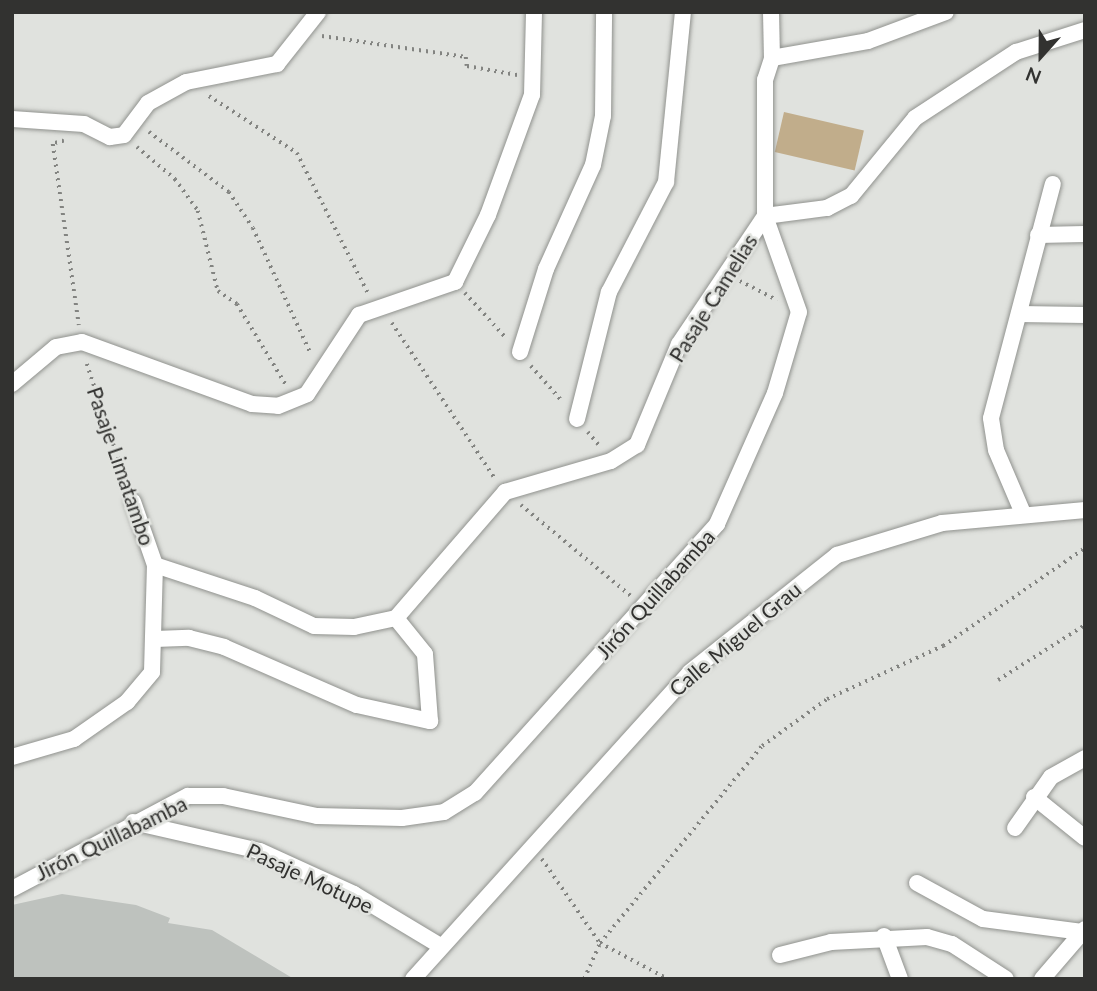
<!DOCTYPE html>
<html>
<head>
<meta charset="utf-8">
<style>
	body { margin:0 }
	#map { position:relative; width:1097px; height:991px; overflow:hidden; background:#e0e2de; font-family:Lato,sans-serif }
	div>[style] { position:absolute }
	[style*='--x'] { left:calc(var(--x)*1px); top:calc(var(--y)*1px); width:calc(var(--w)*1px); rotate:calc(var(--a)*1deg) }
	.green>* { inset:0; background:#c1ad8b; transform-origin:0 0 }
	.building>* { inset:0; background:#bec2be }
	.path>* { height:3.5px; margin-top:-1.75px; transform-origin:0; background:repeating-linear-gradient(90deg,#838481 0 2px,transparent 0 7px) }
	.roads { filter:drop-shadow(0 0 2px #90928e) drop-shadow(0 0 2px #90928e) }
	.minor>* { height:16px; margin:-8px; padding:0 8px; transform-origin:8px; border-radius:8px; background:#fff }
	span { translate:-50% -50%; white-space:nowrap; text-align:center; line-height:1.15; -webkit-text-stroke:5px #e0e2de; paint-order:stroke }
	.street-label { font-size:21px; color:#323230 }
	.frame { position:absolute; inset:0; border:14px solid #323230; pointer-events:none }
	.north { position:absolute; left:1006px; top:21px; width:70px; height:70px; -webkit-text-stroke:5px #e0e2de; paint-order:stroke; rotate:201deg; font-size:19px; font-weight:700; line-height:28px; text-align:center; color:#323230 }
	.north::after { content:''; display:block; margin:auto; width:24px; height:32px; background:#323230; clip-path:polygon(50% 0,100% 100%,50% 72%,0 100%) }
</style>
</head>
<body>
<div id="map">
	<div class="green">
		<div style="left:784px;top:112px;width:82px;height:41px;rotate:13deg"></div>
	</div>
	<div class="building">
		<div style="clip-path:polygon(62px 894px,136px 905px,170px 918px,168px 923px,212px 930px,294px 979px,12px 979px,12px 905px)"></div>
	</div>
	<div class="path">
		<div style="--x:322;--y:36;--w:146;--a:8.3"></div>
		<div style="--x:466;--y:57;--w:9;--a:84"></div>
		<div style="--x:467;--y:66;--w:51;--a:10.2"></div>
		<div style="--x:209;--y:96;--w:105;--a:32.9"></div>
		<div style="--x:297;--y:153;--w:157;--a:63.1"></div>
		<div style="--x:149;--y:132;--w:100;--a:36.9"></div>
		<div style="--x:229;--y:192;--w:43;--a:56.3"></div>
		<div style="--x:253;--y:228;--w:139;--a:65.3"></div>
		<div style="--x:64;--y:141;--w:11;--a:165"></div>
		<div style="--x:53;--y:144;--w:183;--a:81.8"></div>
		<div style="--x:137;--y:147;--w:50;--a:40.1"></div>
		<div style="--x:175;--y:179;--w:39;--a:54"></div>
		<div style="--x:198;--y:211;--w:82;--a:76"></div>
		<div style="--x:218;--y:291;--w:23;--a:34"></div>
		<div style="--x:237;--y:304;--w:95;--a:58.8"></div>
		<div style="--x:740;--y:281;--w:42;--a:27.2"></div>
		<div style="--x:465;--y:293;--w:62;--a:47.6"></div>
		<div style="--x:392;--y:323;--w:188;--a:56.5"></div>
		<div style="--x:87;--y:364;--w:128;--a:71.8"></div>
		<div style="--x:531;--y:366;--w:48;--a:48.4"></div>
		<div style="--x:588;--y:432;--w:17;--a:50"></div>
		<div style="--x:521;--y:505;--w:143;--a:39.6"></div>
		<div style="--x:998;--y:680;--w:103;--a:-32.3"></div>
		<div style="--x:542;--y:859;--w:102;--a:55.4"></div>
		<div style="--x:600;--y:943;--w:77;--a:27.9"></div>
		<div style="--x:584;--y:979;--w:39;--a:-66"></div>
		<div style="--x:600;--y:943;--w:255;--a:-50.6"></div>
		<div style="--x:762;--y:746;--w:80;--a:-35.9"></div>
		<div style="--x:827;--y:699;--w:128;--a:-24.6"></div>
		<div style="--x:943;--y:646;--w:173;--a:-34.6"></div>
	</div>
	<div class="roads">
		<div class="minor">
			<div style="--x:771;--y:12;--w:46;--a:88.8"></div>
			<div style="--x:12;--y:119;--w:72;--a:4"></div>
			<div style="--x:84;--y:124;--w:29;--a:27"></div>
			<div style="--x:110;--y:137;--w:14;--a:-8"></div>
			<div style="--x:124;--y:135;--w:40;--a:-53"></div>
			<div style="--x:148;--y:103;--w:43;--a:-28.9"></div>
			<div style="--x:186;--y:82;--w:93;--a:-11.2"></div>
			<div style="--x:277;--y:64;--w:66;--a:-51.7"></div>
			<div style="--x:765;--y:216;--w:63;--a:-7.4"></div>
			<div style="--x:827;--y:208;--w:27;--a:-27"></div>
			<div style="--x:851;--y:196;--w:101;--a:-50.6"></div>
			<div style="--x:915;--y:118;--w:121;--a:-33.2"></div>
			<div style="--x:1016;--y:52;--w:72;--a:-17.7"></div>
			<div style="--x:1038;--y:235;--w:47;--a:-1.2"></div>
			<div style="--x:1019;--y:314;--w:66;--a:0.9"></div>
			<div style="--x:520;--y:352;--w:87;--a:-72.6"></div>
			<div style="--x:546;--y:269;--w:114;--a:-65.7"></div>
			<div style="--x:593;--y:165;--w:50;--a:-78.5"></div>
			<div style="--x:603;--y:116;--w:104;--a:-89.4"></div>
			<div style="--x:12;--y:384;--w:57;--a:-40.1"></div>
			<div style="--x:56;--y:347;--w:26;--a:-11"></div>
			<div style="--x:82;--y:342;--w:181;--a:20"></div>
			<div style="--x:252;--y:404;--w:26;--a:4"></div>
			<div style="--x:278;--y:406;--w:31;--a:-22"></div>
			<div style="--x:307;--y:394;--w:95;--a:-56.6"></div>
			<div style="--x:359;--y:315;--w:102;--a:-19"></div>
			<div style="--x:455;--y:282;--w:75;--a:-63.8"></div>
			<div style="--x:488;--y:215;--w:128;--a:-69.9"></div>
			<div style="--x:532;--y:95;--w:83;--a:-88.6"></div>
			<div style="--x:577;--y:419;--w:131;--a:-75.9"></div>
			<div style="--x:609;--y:292;--w:124;--a:-62.6"></div>
			<div style="--x:666;--y:182;--w:171;--a:-84.3"></div>
			<div style="--x:1022;--y:511;--w:66;--a:-113.1"></div>
			<div style="--x:996;--y:450;--w:32;--a:-99"></div>
			<div style="--x:991;--y:418;--w:242;--a:-75.2"></div>
			<div style="--x:155;--y:565;--w:105;--a:18.3"></div>
			<div style="--x:255;--y:598;--w:65;--a:25.4"></div>
			<div style="--x:314;--y:626;--w:40;--a:1.4"></div>
			<div style="--x:354;--y:627;--w:43;--a:-12.1"></div>
			<div style="--x:396;--y:618;--w:167;--a:-49.1"></div>
			<div style="--x:505;--y:492;--w:110;--a:-16.3"></div>
			<div style="--x:611;--y:461;--w:31;--a:-32"></div>
			<div style="--x:637;--y:445;--w:109;--a:-67.4"></div>
			<div style="--x:679;--y:344;--w:154;--a:-56.1"></div>
			<div style="--x:155;--y:639;--w:34;--a:-2"></div>
			<div style="--x:189;--y:638;--w:36;--a:14"></div>
			<div style="--x:224;--y:647;--w:145;--a:23.6"></div>
			<div style="--x:357;--y:705;--w:75;--a:12.4"></div>
			<div style="--x:430;--y:721;--w:67;--a:-94.3"></div>
			<div style="--x:425;--y:654;--w:46;--a:-128.9"></div>
			<div style="--x:12;--y:757;--w:65;--a:-16.2"></div>
			<div style="--x:74;--y:739;--w:65;--a:-34.9"></div>
			<div style="--x:127;--y:702;--w:39;--a:-50"></div>
			<div style="--x:152;--y:672;--w:107;--a:-88.4"></div>
			<div style="--x:155;--y:565;--w:67;--a:-109.2"></div>
			<div style="--x:1034;--y:797;--w:65;--a:38.8"></div>
			<div style="--x:133;--y:822;--w:130;--a:12.9"></div>
			<div style="--x:260;--y:851;--w:103;--a:24.6"></div>
			<div style="--x:354;--y:894;--w:99;--a:31"></div>
			<div style="--x:1015;--y:828;--w:62;--a:-54.8"></div>
			<div style="--x:1051;--y:777;--w:39;--a:-29"></div>
			<div style="--x:917;--y:883;--w:75;--a:28.6"></div>
			<div style="--x:983;--y:919;--w:100;--a:7.5"></div>
			<div style="--x:12;--y:889;--w:199;--a:-27.9"></div>
			<div style="--x:188;--y:796;--w:35;--a:0"></div>
			<div style="--x:223;--y:796;--w:96;--a:12"></div>
			<div style="--x:317;--y:816;--w:85;--a:1.3"></div>
			<div style="--x:402;--y:818;--w:42;--a:-8.1"></div>
			<div style="--x:444;--y:812;--w:36;--a:-32"></div>
			<div style="--x:475;--y:793;--w:362;--a:-48"></div>
			<div style="--x:717;--y:524;--w:143;--a:-66.1"></div>
			<div style="--x:775;--y:393;--w:84;--a:-73.5"></div>
			<div style="--x:799;--y:312;--w:102;--a:-109.5"></div>
			<div style="--x:765;--y:216;--w:136;--a:-90"></div>
			<div style="--x:765;--y:80;--w:23;--a:-72"></div>
			<div style="--x:772;--y:58;--w:97;--a:-10"></div>
			<div style="--x:868;--y:41;--w:83;--a:-20.4"></div>
			<div style="--x:884;--y:936;--w:46;--a:69.6"></div>
			<div style="--x:780;--y:955;--w:53;--a:-14.3"></div>
			<div style="--x:831;--y:942;--w:96;--a:-3"></div>
			<div style="--x:927;--y:937;--w:26;--a:16"></div>
			<div style="--x:952;--y:944;--w:64;--a:32.9"></div>
			<div style="--x:413;--y:979;--w:413;--a:-47.9"></div>
			<div style="--x:690;--y:672;--w:188;--a:-38.5"></div>
			<div style="--x:837;--y:555;--w:110;--a:-16.9"></div>
			<div style="--x:942;--y:523;--w:144;--a:-5.2"></div>
			<div style="--x:1042;--y:979;--w:66;--a:-49.3"></div>
		</div>
	</div>
	<div class="street-label">
		<span style="left:713px;top:298px;rotate:-58deg">Pasaje Camelias</span>
		<span style="left:121px;top:466px;rotate:71deg">Pasaje Limatambo</span>
		<span style="left:655px;top:594px;rotate:-48deg">Jirón Quillabamba</span>
		<span style="left:735px;top:639px;rotate:-40deg">Calle Miguel Grau</span>
		<span style="left:111px;top:838px;rotate:-26deg">Jirón Quillabamba</span>
		<span style="left:310px;top:878px;rotate:25deg">Pasaje Motupe</span>
	</div>
	<div class="frame"></div>
	<div class="north">N</div>
</div>
</body>
</html>
